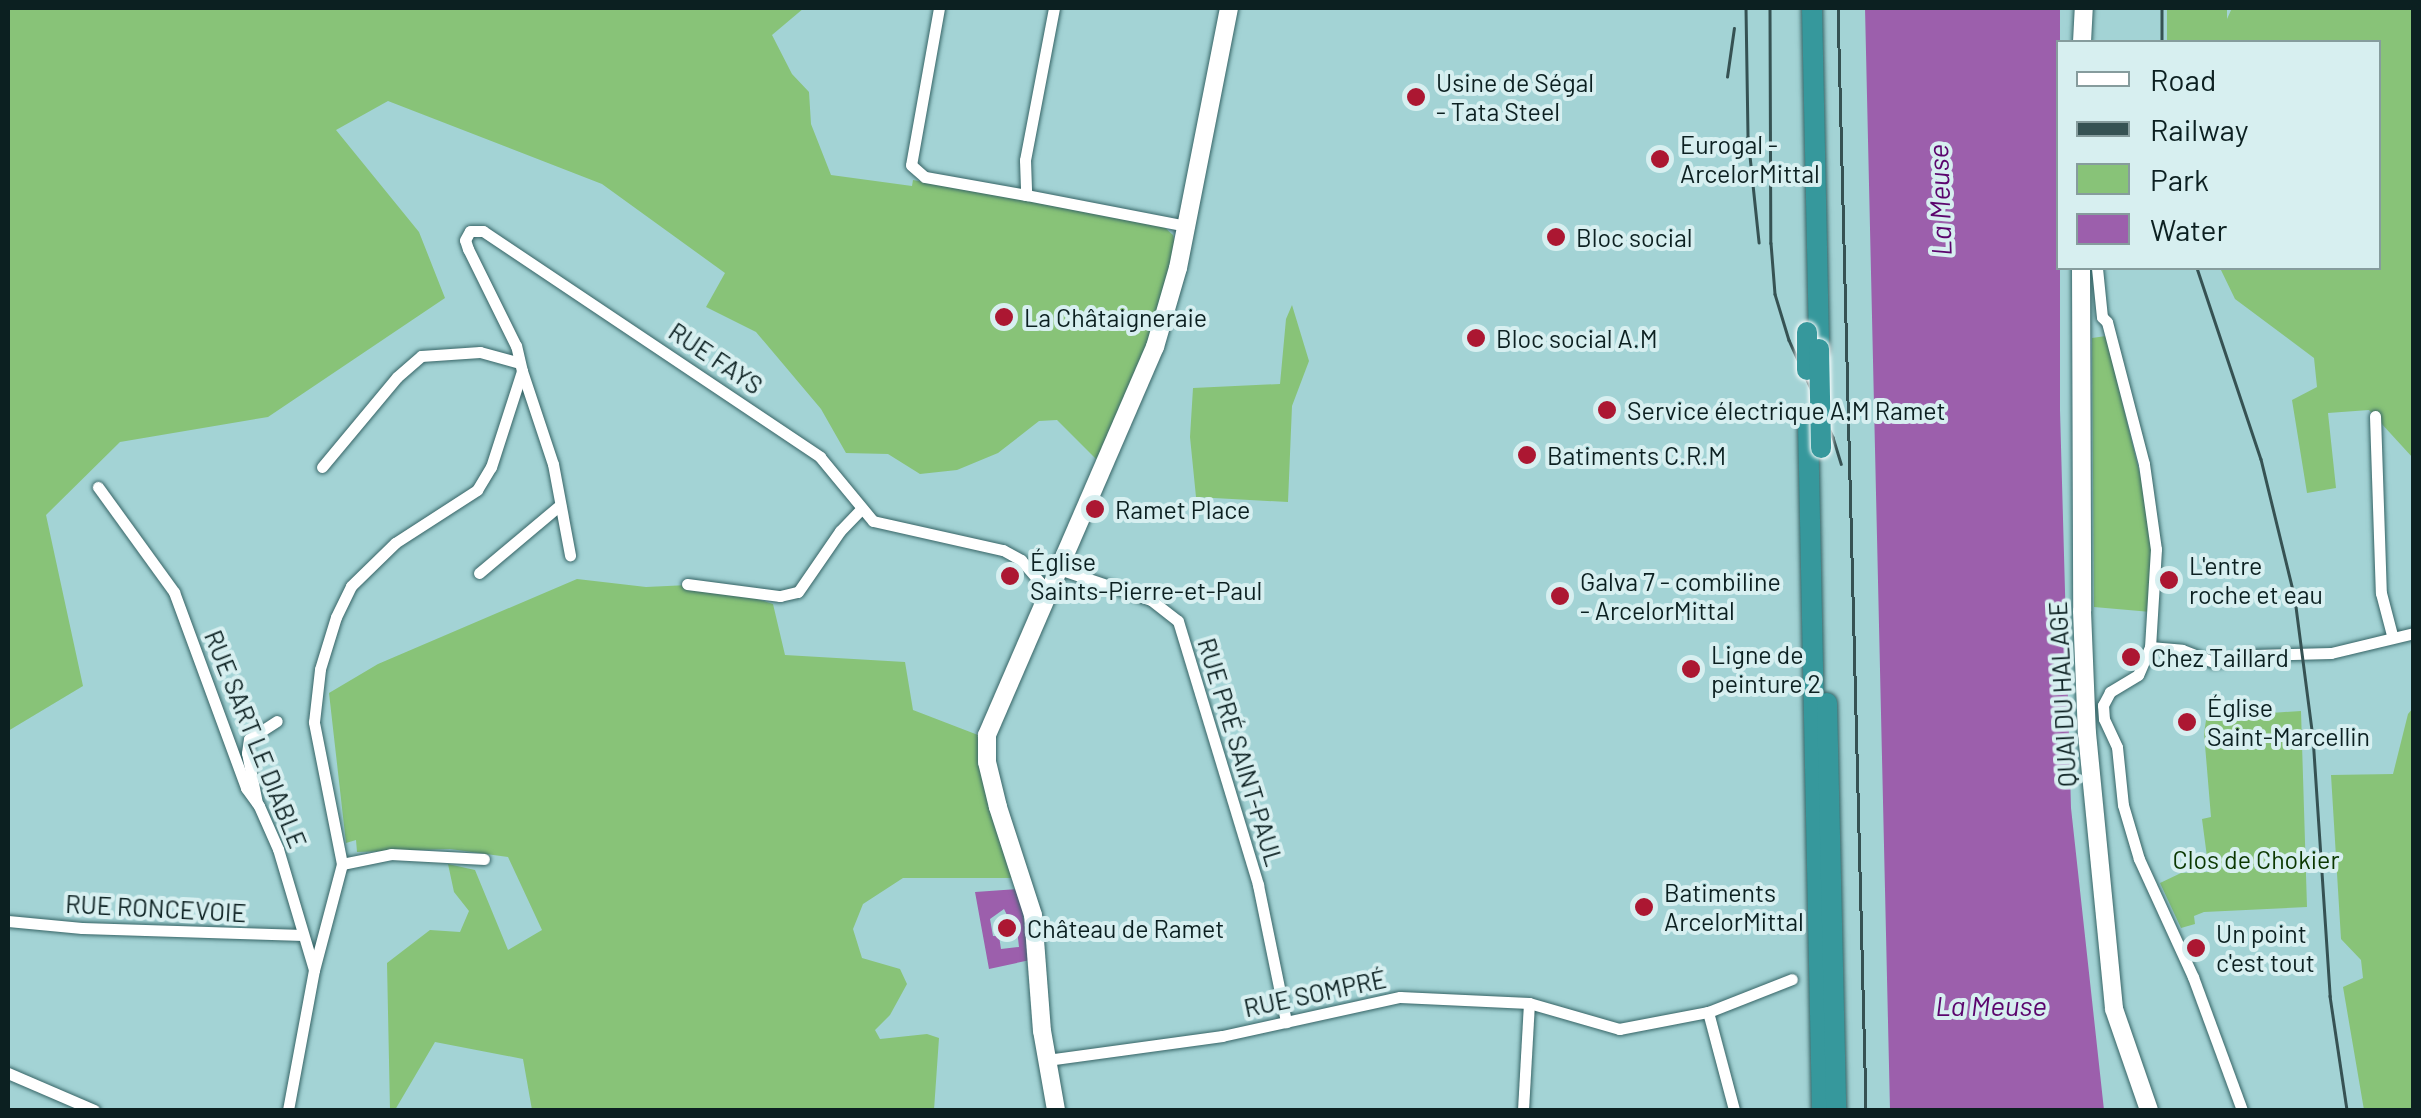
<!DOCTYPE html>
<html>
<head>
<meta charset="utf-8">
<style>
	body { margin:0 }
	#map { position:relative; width:2421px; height:1118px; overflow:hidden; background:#a3d3d5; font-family:Barlow,sans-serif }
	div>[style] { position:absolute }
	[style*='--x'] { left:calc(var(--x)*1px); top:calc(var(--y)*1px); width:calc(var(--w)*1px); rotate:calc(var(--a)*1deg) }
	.green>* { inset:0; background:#88c378 }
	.water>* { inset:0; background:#9c5fac }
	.roads { filter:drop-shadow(0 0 2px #366466) drop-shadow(0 0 2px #366466) }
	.street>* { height:11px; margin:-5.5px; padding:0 5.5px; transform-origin:5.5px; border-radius:5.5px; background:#fff }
	.secondary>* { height:18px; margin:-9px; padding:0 9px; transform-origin:9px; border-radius:9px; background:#fff }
	.highway>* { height:20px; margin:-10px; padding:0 10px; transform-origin:10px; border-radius:10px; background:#36989c }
	.rail>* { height:2.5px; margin:-1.25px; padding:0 1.25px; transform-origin:1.25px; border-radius:1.25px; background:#365253 }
	.bridges { filter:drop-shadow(0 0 2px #fff) drop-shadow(0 0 2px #fff) }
	.highway-bridge>* { height:20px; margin:-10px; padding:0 10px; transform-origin:10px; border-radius:10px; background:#36989c }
	.dots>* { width:28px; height:28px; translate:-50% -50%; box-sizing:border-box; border:5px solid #d7eff0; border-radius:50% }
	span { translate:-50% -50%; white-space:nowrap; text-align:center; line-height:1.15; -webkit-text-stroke:8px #d7eff0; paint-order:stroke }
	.poi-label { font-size:25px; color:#0c2021 }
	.left { translate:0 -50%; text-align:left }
	.street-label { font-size:25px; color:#0c2021 }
	.park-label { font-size:25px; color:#0b3700 }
	.water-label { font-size:28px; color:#5b056d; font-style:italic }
	.frame { position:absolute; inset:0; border:10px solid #0c2021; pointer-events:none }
	.legend { position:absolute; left:2056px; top:40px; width:325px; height:230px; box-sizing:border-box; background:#d7eff0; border:2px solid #869c9d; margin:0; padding:12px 18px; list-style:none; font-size:30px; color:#0c2021 }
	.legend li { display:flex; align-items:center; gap:20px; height:50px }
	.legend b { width:50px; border:2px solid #869c9d }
</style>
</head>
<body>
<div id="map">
	<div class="green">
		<div style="clip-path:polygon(8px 8px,804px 8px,772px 35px,792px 74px,809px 92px,811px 124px,831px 175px,912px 186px,913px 180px,1163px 226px,1173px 235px,1176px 248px,1157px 324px,1102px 465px,1057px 420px,1039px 421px,998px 453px,957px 470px,920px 474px,888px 454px,846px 453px,821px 409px,756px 332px,706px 307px,725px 273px,602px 184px,388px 101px,336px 130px,419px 232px,445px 298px,268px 417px,120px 442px,46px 515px,83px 686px,8px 731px)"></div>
		<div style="clip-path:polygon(2167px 8px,2227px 8px,2227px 19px,2232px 8px,2413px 8px,2413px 458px,2369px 410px,2328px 413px,2336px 488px,2307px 493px,2292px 400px,2317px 387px,2314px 358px,2235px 299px,2220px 268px,2378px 268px,2378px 42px,2167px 42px)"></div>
		<div style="clip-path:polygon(1292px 305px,1309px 361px,1292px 406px,1288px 502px,1196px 497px,1190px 437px,1193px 388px,1280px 384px,1286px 319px)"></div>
		<div style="clip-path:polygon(2106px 336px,2154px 532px,2151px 612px,2094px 607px,2092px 338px)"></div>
		<div style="clip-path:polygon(577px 579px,646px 587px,710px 584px,773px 604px,785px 655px,905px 662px,913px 710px,978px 735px,980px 763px,1013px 878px,903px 878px,863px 904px,853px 929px,862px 958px,900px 969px,907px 984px,890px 1015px,875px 1030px,880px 1039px,927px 1034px,939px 1038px,934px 1110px,532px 1110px,523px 1059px,435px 1042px,395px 1110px,390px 1110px,387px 963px,430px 930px,460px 932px,469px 911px,454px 892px,448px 864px,475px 870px,508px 950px,542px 930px,508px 857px,450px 849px,357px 852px,356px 840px,346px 843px,329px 693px,378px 664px)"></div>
		<div style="clip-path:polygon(2209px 702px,2268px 702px,2271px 713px,2301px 711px,2307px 907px,2204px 912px,2194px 916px,2195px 924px,2181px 928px,2160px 883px,2181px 873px,2209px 872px,2202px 819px,2211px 817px,2204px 733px)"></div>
		<div style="clip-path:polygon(2413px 708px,2413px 1110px,2364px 1110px,2343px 987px,2363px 978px,2361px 960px,2341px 939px,2331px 775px,2393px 774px,2408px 714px)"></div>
	</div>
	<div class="water">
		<div style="clip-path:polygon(1865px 8px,2060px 8px,2060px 410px,2071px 808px,2104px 1110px,1890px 1110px)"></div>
		<div style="clip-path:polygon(evenodd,1019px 889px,1030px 960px,989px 969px,975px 892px,1019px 889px,1004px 909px,1010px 921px,1016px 921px,1019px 947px,1001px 949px,999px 936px,993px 936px,990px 919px,1004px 909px)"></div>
	</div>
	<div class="roads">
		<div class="street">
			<div style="--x:939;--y:8;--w:159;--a:100.1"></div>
			<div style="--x:911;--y:165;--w:18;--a:41"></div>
			<div style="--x:925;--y:177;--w:103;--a:10.1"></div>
			<div style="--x:1054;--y:8;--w:155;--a:100.8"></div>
			<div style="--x:1025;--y:160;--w:35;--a:88"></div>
			<div style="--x:1026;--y:195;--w:164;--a:10.9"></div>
			<div style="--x:2097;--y:268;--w:49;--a:84.2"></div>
			<div style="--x:2102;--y:317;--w:7;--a:45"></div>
			<div style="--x:2107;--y:322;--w:147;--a:75.4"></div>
			<div style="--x:2144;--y:464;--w:86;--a:82"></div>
			<div style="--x:2156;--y:549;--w:98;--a:93.5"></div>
			<div style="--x:2150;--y:647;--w:30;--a:113"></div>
			<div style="--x:2138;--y:675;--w:33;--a:149"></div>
			<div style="--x:2110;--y:692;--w:15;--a:118"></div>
			<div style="--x:2103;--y:705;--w:14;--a:86"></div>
			<div style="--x:2104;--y:719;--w:31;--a:65"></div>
			<div style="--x:2117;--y:747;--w:58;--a:84.1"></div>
			<div style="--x:2123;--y:805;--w:56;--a:73.5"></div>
			<div style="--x:2139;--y:859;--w:130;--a:65.4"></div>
			<div style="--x:2193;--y:977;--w:142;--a:69.8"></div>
			<div style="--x:522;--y:371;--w:98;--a:71.6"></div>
			<div style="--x:553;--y:464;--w:93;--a:79.4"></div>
			<div style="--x:2375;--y:416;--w:177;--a:88.1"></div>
			<div style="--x:2381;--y:593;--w:43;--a:75.3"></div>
			<div style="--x:322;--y:467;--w:117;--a:-50.2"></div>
			<div style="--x:397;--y:377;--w:32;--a:-41"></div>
			<div style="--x:421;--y:356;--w:59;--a:-3.9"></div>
			<div style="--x:480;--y:352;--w:41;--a:15.4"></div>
			<div style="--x:98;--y:487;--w:130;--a:54.1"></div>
			<div style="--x:174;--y:592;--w:209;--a:69.8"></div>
			<div style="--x:246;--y:788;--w:22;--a:54"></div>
			<div style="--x:259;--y:806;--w:47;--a:66.2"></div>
			<div style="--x:278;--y:849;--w:126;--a:73.4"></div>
			<div style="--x:1062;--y:570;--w:94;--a:18.6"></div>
			<div style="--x:1151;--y:600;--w:34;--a:38"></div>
			<div style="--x:1178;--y:621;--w:276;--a:73.1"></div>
			<div style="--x:1258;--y:885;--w:140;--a:78.4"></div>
			<div style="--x:479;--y:573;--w:106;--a:-40"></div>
			<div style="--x:687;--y:584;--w:94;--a:7.4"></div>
			<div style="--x:780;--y:596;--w:18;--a:-13"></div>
			<div style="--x:798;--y:592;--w:74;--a:-55.5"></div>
			<div style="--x:840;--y:531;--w:30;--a:-46"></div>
			<div style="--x:2150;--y:647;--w:32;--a:5"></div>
			<div style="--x:2182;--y:650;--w:34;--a:21"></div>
			<div style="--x:2214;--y:662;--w:41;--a:-9.9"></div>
			<div style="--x:2254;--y:655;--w:77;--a:-1.5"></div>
			<div style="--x:2331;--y:653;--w:85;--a:-13.5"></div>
			<div style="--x:257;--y:803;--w:51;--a:-101.3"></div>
			<div style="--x:247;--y:753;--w:14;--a:-82"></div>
			<div style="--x:249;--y:739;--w:33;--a:-33"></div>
			<div style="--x:342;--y:864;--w:50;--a:-11.5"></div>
			<div style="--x:391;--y:854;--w:93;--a:3.1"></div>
			<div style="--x:8;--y:921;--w:74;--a:5.4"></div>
			<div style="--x:82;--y:928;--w:221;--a:1.8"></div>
			<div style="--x:1708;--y:1012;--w:101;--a:75.1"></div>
			<div style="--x:1047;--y:1060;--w:177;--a:-7.8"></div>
			<div style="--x:1222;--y:1036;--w:182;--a:-12.4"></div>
			<div style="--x:1400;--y:997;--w:129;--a:2.7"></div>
			<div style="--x:1529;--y:1003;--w:94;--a:16.1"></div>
			<div style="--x:1619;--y:1029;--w:91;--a:-10.8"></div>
			<div style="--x:1708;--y:1012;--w:90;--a:-21.4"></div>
			<div style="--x:8;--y:1073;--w:94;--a:23.3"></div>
			<div style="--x:288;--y:1110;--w:142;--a:-79.5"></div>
			<div style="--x:314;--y:970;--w:110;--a:-75.2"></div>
			<div style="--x:342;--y:864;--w:145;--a:-101.2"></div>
			<div style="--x:314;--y:722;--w:53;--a:-83.5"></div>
			<div style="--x:320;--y:669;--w:54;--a:-72.9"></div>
			<div style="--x:336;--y:617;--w:34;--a:-64"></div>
			<div style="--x:351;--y:586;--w:62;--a:-44.3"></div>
			<div style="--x:395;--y:543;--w:98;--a:-32.9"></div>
			<div style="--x:477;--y:490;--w:27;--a:-59"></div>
			<div style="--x:491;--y:467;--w:101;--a:-72.1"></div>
			<div style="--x:522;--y:371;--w:26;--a:-103"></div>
			<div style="--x:516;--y:346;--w:108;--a:-116.3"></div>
			<div style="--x:468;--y:249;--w:9;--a:-108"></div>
			<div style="--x:465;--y:240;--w:10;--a:-61"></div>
			<div style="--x:470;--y:231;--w:13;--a:0"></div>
			<div style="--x:483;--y:231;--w:406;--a:33.8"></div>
			<div style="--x:820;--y:457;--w:83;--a:50.4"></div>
			<div style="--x:873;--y:521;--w:133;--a:12.6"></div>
			<div style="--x:1003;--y:550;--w:21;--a:29"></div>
			<div style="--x:1021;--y:560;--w:45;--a:49.5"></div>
			<div style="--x:1523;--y:1110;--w:107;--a:-86.8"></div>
		</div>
		<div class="secondary">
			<div style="--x:2082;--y:42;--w:34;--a:-87"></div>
			<div style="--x:2081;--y:268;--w:343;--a:89.8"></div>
			<div style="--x:2082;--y:611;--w:122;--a:87.7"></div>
			<div style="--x:2087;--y:733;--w:277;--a:84.4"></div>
			<div style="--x:2114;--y:1009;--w:107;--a:70.9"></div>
			<div style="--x:1056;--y:1110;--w:80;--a:-100"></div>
			<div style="--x:1042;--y:1031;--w:116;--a:-94.4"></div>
			<div style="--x:1033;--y:915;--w:114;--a:-108"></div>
			<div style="--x:998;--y:807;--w:46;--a:-103.7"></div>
			<div style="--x:987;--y:762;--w:27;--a:-90"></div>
			<div style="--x:987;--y:735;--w:423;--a:-66.6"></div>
			<div style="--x:1155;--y:347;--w:82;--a:-73.8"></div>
			<div style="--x:1178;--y:268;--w:265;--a:-78.9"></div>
		</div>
		<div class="highway">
			<div style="--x:1812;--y:8;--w:341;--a:88.8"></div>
			<div style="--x:1808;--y:421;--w:689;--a:88.84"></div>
			<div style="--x:1827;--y:703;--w:407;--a:88.7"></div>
		</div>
	</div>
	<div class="rail">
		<div style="--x:1746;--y:8;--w:129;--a:89.1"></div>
		<div style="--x:1748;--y:137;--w:106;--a:84"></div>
		<div style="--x:1770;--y:8;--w:235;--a:89.8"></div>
		<div style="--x:1771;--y:243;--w:51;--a:85.5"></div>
		<div style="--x:1775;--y:294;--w:48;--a:73.1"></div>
		<div style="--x:1789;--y:340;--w:107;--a:65.6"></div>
		<div style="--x:1833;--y:437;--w:28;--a:73"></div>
		<div style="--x:1838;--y:8;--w:1102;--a:88.54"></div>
		<div style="--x:2162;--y:8;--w:34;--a:90"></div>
		<div style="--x:1727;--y:77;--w:49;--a:-81.9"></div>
		<div style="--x:2197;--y:268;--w:201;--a:71.5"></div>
		<div style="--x:2261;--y:459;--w:144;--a:76.3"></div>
		<div style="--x:2295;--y:599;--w:139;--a:82.6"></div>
		<div style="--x:2313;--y:737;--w:260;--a:86.2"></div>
		<div style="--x:2330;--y:996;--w:115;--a:81.5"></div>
	</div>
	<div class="bridges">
		<div class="highway-bridge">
			<div style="--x:1807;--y:332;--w:38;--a:90"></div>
			<div style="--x:1819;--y:349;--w:99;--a:88.8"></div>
		</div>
	</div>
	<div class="dots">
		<div style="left:1416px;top:97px;background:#ac1732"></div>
		<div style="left:1660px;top:159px;background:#ac1732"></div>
		<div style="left:1556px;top:237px;background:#ac1732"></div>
		<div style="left:1004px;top:317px;background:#ac1732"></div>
		<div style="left:1476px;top:338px;background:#ac1732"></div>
		<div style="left:1607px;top:410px;background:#ac1732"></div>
		<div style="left:1527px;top:455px;background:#ac1732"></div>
		<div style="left:1095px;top:509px;background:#ac1732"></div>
		<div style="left:1010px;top:576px;background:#ac1732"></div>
		<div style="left:2169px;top:580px;background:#ac1732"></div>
		<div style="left:1560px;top:596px;background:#ac1732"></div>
		<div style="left:2131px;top:657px;background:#ac1732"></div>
		<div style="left:1691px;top:669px;background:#ac1732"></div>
		<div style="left:2187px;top:722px;background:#ac1732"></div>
		<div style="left:1644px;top:907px;background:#ac1732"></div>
		<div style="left:1007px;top:928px;background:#ac1732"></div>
		<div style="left:2196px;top:948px;background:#ac1732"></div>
	</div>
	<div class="poi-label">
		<span class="left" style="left:1436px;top:97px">Usine de Ségal<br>- Tata Steel</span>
		<span class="left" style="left:1680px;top:159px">Eurogal -<br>ArcelorMittal</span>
		<span class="left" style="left:1576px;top:237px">Bloc social</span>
		<span class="left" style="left:1024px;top:317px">La Châtaigneraie</span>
		<span class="left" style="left:1496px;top:338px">Bloc social A.M</span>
		<span class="left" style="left:1627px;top:410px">Service électrique A.M Ramet</span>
		<span class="left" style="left:1547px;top:455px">Batiments C.R.M</span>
		<span class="left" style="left:1115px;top:509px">Ramet Place</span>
		<span class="left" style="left:1030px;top:576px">Église<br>Saints-Pierre-et-Paul</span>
		<span class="left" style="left:2189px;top:580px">L'entre<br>roche et eau</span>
		<span class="left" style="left:1580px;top:596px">Galva 7 - combiline<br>- ArcelorMittal</span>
		<span class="left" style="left:1711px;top:669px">Ligne de<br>peinture 2</span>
		<span class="left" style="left:2151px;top:657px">Chez Taillard</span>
		<span class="left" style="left:2207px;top:722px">Église<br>Saint-Marcellin</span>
		<span class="left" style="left:1664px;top:907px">Batiments<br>ArcelorMittal</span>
		<span class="left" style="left:1027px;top:928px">Château de Ramet</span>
		<span class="left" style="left:2216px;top:948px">Un point<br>c'est tout</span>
	</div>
	<div class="street-label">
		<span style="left:716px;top:358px;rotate:34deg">RUE FAYS</span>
		<span style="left:2062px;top:694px;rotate:-93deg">QUAI DU HALAGE</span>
		<span style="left:256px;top:739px;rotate:68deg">RUE SART LE DIABLE</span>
		<span style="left:1241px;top:752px;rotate:73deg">RUE PRÉ SAINT-PAUL</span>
		<span style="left:156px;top:908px;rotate:3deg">RUE RONCEVOIE</span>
		<span style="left:1315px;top:993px;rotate:-12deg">RUE SOMPRÉ</span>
	</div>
	<div class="park-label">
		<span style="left:2256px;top:859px">Clos de Chokier</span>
	</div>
	<div class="water-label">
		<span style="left:1939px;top:200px;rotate:-92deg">La Meuse</span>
		<span style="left:1991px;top:1005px">La Meuse</span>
	</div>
	<div class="frame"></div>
	<ul class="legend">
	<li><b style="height:12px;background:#fff"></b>Road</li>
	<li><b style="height:12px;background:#365253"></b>Railway</li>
	<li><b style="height:28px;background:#88c378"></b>Park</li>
	<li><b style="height:28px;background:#9c5fac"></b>Water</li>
	</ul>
</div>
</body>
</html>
